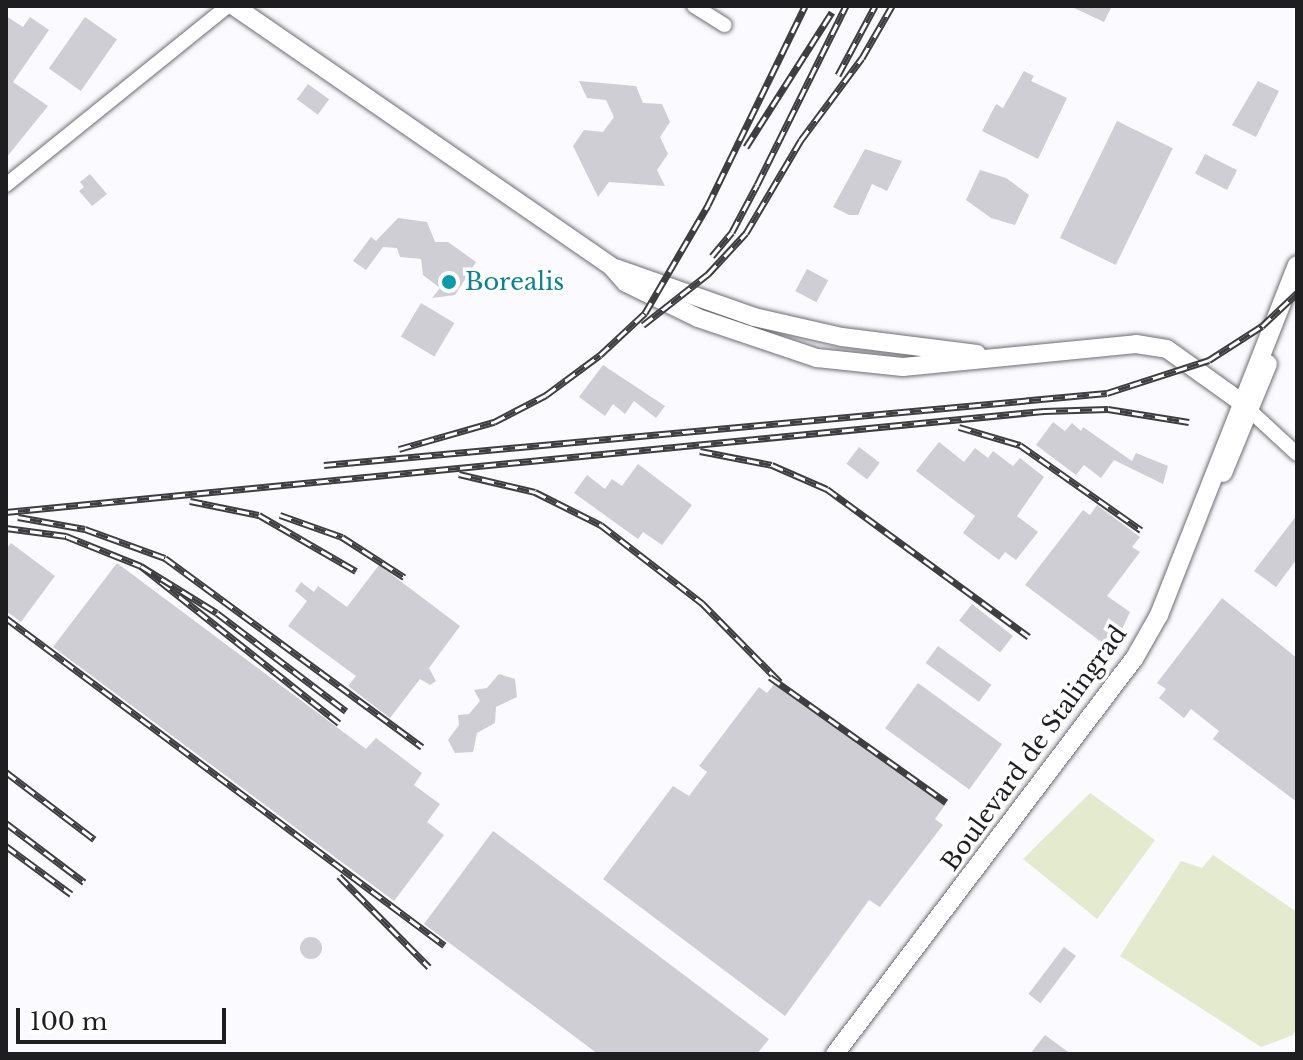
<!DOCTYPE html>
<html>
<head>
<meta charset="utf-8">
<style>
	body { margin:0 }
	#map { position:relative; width:1303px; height:1060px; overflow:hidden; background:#fafaff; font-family:"Libre Baskerville",serif }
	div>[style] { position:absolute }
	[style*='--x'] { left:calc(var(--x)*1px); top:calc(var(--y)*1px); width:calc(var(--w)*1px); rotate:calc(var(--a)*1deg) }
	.green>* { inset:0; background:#e4eace }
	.building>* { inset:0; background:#cfced4; transform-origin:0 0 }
	.round { border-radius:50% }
	.roads { filter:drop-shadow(0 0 2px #6e6d73) drop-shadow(0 0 2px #6e6d73) }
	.minor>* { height:14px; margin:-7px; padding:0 7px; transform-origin:7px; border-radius:7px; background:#fff }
	.major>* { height:18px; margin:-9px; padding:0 9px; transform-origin:9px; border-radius:9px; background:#fff }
	.rail>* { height:7px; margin-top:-3.5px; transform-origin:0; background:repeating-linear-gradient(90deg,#fff 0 12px,#3e3e40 0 24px); box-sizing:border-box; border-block:2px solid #3e3e40 }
	.dots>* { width:22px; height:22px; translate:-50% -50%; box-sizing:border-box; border:4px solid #fff; border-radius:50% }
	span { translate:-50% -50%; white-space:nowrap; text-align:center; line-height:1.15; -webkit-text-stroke:7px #fff; paint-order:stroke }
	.culture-label { font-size:24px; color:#0d838f }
	.left { translate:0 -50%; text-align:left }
	.street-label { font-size:24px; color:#1e1e20 }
	.frame { position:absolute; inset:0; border:8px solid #1e1e20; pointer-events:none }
	.scale { position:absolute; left:16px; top:1008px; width:210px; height:36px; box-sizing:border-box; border:4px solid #1e1e20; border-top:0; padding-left:10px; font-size:24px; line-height:28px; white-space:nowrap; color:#1e1e20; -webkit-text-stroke:6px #fff; paint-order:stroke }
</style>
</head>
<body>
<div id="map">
	<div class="green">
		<div style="clip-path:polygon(1090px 793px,1155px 840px,1097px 919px,1023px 859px)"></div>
		<div style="clip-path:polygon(1213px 855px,1297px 912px,1297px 1027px,1293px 1035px,1261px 1047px,1120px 956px,1181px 861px,1202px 868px)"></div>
	</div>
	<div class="building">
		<div style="clip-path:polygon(1070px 6px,1112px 6px,1104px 22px)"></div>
		<div style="clip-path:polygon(6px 16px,23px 27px,30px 17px,49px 30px,13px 82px,48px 106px,6px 158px)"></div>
		<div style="left:85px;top:17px;width:39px;height:63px;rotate:35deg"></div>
		<div style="clip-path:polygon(1024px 71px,1034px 76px,1031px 81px,1067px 98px,1038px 159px,982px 131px,996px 104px,1003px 108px)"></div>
		<div style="clip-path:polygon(579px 81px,636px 86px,643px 103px,662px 104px,670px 122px,660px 137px,668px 154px,657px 170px,665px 186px,609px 182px,598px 197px,573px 146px,584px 130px,603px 132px,614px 117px,606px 100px,587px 98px)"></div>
		<div style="clip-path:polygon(1258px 81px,1279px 91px,1256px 137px,1232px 125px)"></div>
		<div style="left:308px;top:84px;width:26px;height:19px;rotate:36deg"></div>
		<div style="left:1117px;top:121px;width:62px;height:130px;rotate:26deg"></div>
		<div style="clip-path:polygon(865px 149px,902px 161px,887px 191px,872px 184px,858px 215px,849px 215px,833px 207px)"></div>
		<div style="left:1205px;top:154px;width:36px;height:22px;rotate:27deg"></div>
		<div style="clip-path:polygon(980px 170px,1006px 178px,1029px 195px,1015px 225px,991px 218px,966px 200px)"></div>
		<div style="clip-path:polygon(90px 174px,107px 194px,92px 206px,79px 191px,84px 187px,80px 182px)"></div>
		<div style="clip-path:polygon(398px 218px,427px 222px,435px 242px,448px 242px,476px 262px,455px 295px,432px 298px,440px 288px,423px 275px,421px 259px,400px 257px,397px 248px,383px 247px,366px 270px,353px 261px,371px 237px,376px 241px)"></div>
		<div style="left:807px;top:269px;width:24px;height:25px;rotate:28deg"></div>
		<div style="left:421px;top:303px;width:39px;height:39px;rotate:31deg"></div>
		<div style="clip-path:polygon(603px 365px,665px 406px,656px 418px,634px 401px,625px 414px,613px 404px,605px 416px,579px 397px)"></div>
		<div style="clip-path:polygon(1053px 422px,1065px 431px,1072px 423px,1081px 431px,1083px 427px,1132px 461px,1136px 453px,1168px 466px,1163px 484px,1114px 460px,1101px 478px,1084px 465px,1076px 475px,1036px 445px)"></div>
		<div style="clip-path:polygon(939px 442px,964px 462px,975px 448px,988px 458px,993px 451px,1013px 466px,1020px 458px,1044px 477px,1017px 516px,1038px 532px,1016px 560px,1005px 552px,999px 560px,963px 533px,975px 516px,916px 471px)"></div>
		<div style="left:859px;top:447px;width:26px;height:21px;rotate:37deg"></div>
		<div style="clip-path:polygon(638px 464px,692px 505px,662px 545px,643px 532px,638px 539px,574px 493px,587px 475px,605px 489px,612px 479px,622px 486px)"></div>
		<div style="clip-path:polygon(1097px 505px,1140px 537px,1132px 547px,1140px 552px,1107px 596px,1130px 612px,1112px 650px,1025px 585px,1083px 510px,1090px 515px)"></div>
		<div style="clip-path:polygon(1297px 515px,1297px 559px,1276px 587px,1254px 571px)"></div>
		<div style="clip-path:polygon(11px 543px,55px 576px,21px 622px,6px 611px,6px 549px)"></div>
		<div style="clip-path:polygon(117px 563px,366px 749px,376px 738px,422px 773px,414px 785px,440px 804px,427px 822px,444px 835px,394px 901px,53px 647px)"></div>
		<div style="clip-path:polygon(379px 565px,460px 626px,429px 668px,436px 681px,430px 685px,420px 679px,390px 718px,348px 686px,356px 676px,288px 626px,307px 601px,295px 591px,301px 582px,314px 592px,318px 586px,347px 607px)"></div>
		<div style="clip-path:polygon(1222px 598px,1297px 658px,1297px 802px,1213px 739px,1219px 731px,1191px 709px,1184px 718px,1159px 698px,1166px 689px,1157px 683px)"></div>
		<div style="left:972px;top:604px;width:52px;height:21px;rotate:38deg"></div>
		<div style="left:938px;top:646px;width:66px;height:21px;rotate:36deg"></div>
		<div style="clip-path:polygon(499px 674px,515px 679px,517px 697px,496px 707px,495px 723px,477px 733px,473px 752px,455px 753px,448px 740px,459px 725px,458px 715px,469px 714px,480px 701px,474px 690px,487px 688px)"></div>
		<div style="clip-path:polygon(775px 683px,945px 805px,935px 819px,943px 825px,880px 907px,869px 900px,785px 1016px,603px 879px,673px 786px,689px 796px,707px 772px,699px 766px,759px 687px,767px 693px)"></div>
		<div style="left:918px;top:683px;width:104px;height:56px;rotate:36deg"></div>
		<div style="clip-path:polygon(493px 831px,769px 1039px,757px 1054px,598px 1054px,424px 924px)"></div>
		<div class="round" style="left:300px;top:937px;width:22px;height:22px"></div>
		<div style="left:1064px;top:947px;width:15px;height:59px;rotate:37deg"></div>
		<div style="clip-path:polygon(1045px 1035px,1071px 1054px,1030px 1054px)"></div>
	</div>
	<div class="roads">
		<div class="minor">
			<div style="--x:694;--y:6;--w:36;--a:32"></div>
			<div style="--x:6;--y:185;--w:285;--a:-38.9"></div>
			<div style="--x:1244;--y:405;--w:72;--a:42.8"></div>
		</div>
		<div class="major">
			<div style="--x:234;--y:6;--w:459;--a:34.6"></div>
			<div style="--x:612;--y:267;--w:21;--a:49"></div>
			<div style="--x:626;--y:283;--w:80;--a:25.9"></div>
			<div style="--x:698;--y:318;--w:126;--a:18.6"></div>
			<div style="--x:817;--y:358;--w:86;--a:6"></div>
			<div style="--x:903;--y:367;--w:234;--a:-5.6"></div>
			<div style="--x:1136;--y:344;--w:31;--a:9"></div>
			<div style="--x:1167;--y:349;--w:91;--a:35.6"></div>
			<div style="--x:615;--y:268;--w:147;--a:19.4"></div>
			<div style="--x:754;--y:317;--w:90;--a:12.8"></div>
			<div style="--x:842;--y:337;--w:136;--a:7.2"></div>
			<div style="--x:1223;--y:473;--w:118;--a:-67.6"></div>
			<div style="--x:835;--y:1054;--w:495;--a:-52.9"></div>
			<div style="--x:1134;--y:659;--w:51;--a:-60.4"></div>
			<div style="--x:1159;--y:615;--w:376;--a:-68.5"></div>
		</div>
	</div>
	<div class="rail">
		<div style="--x:838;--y:75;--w:78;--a:-61.8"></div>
		<div style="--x:746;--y:147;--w:160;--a:-57.5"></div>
		<div style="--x:712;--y:256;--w:31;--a:-50"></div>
		<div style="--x:732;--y:232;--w:53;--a:-62"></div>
		<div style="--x:757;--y:185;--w:200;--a:-63.6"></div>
		<div style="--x:643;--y:325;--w:83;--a:-38.1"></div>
		<div style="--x:708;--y:274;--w:56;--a:-47.2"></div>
		<div style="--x:746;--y:233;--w:108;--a:-59.4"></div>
		<div style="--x:801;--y:140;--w:102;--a:-53.4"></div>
		<div style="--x:862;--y:58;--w:60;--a:-60"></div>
		<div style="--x:959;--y:427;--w:64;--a:16.4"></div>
		<div style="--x:1020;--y:445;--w:148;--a:35.1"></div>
		<div style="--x:399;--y:449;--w:99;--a:-15.9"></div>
		<div style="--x:494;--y:422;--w:59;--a:-27.4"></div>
		<div style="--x:546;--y:395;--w:67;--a:-36.5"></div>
		<div style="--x:600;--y:355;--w:62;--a:-43"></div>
		<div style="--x:645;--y:313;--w:125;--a:-59.7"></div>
		<div style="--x:708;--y:205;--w:221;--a:-64"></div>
		<div style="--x:700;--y:451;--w:73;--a:11"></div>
		<div style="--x:772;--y:465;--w:60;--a:23.6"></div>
		<div style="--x:827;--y:489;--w:250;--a:36.2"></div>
		<div style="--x:324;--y:465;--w:786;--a:-5.25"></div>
		<div style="--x:1107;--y:393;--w:107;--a:-17.9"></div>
		<div style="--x:1209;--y:360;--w:63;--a:-32.7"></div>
		<div style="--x:1262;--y:326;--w:48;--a:-43.3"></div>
		<div style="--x:459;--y:474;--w:78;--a:13.3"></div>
		<div style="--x:535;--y:492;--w:74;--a:26.6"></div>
		<div style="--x:601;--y:525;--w:128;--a:37.7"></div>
		<div style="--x:702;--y:603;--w:111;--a:45.4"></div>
		<div style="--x:190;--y:501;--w:70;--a:11.5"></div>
		<div style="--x:259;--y:515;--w:112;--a:30"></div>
		<div style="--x:6;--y:512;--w:1043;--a:-5.56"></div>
		<div style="--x:1044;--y:411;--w:64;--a:-1.8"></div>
		<div style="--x:1108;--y:409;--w:82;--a:9.1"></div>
		<div style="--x:280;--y:515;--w:66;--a:19.5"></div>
		<div style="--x:342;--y:537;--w:74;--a:32.8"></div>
		<div style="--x:18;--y:517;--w:68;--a:10.2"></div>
		<div style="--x:85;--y:529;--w:85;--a:19.9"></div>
		<div style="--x:165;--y:558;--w:319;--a:36.3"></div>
		<div style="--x:6;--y:528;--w:61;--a:7.6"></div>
		<div style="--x:66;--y:536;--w:81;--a:21.8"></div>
		<div style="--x:6;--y:618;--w:547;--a:36.74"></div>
		<div style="--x:770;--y:677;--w:216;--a:35.4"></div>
		<div style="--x:339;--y:723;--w:253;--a:-141.6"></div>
		<div style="--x:141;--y:566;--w:89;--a:31.7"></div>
		<div style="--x:217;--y:613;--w:162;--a:37.2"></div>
		<div style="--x:6;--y:772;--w:111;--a:37.3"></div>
		<div style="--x:6;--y:823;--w:98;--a:37.1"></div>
		<div style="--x:6;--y:846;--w:81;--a:36.4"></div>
		<div style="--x:339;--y:876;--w:128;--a:45.3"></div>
	</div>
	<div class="dots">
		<div style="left:449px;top:282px;background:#0f9aa8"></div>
	</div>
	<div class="culture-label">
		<span class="left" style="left:465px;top:282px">Borealis</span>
	</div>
	<div class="street-label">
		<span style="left:1034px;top:748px;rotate:-54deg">Boulevard de Stalingrad</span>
	</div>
	<div class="frame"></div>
	<div class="scale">100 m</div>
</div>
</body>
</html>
